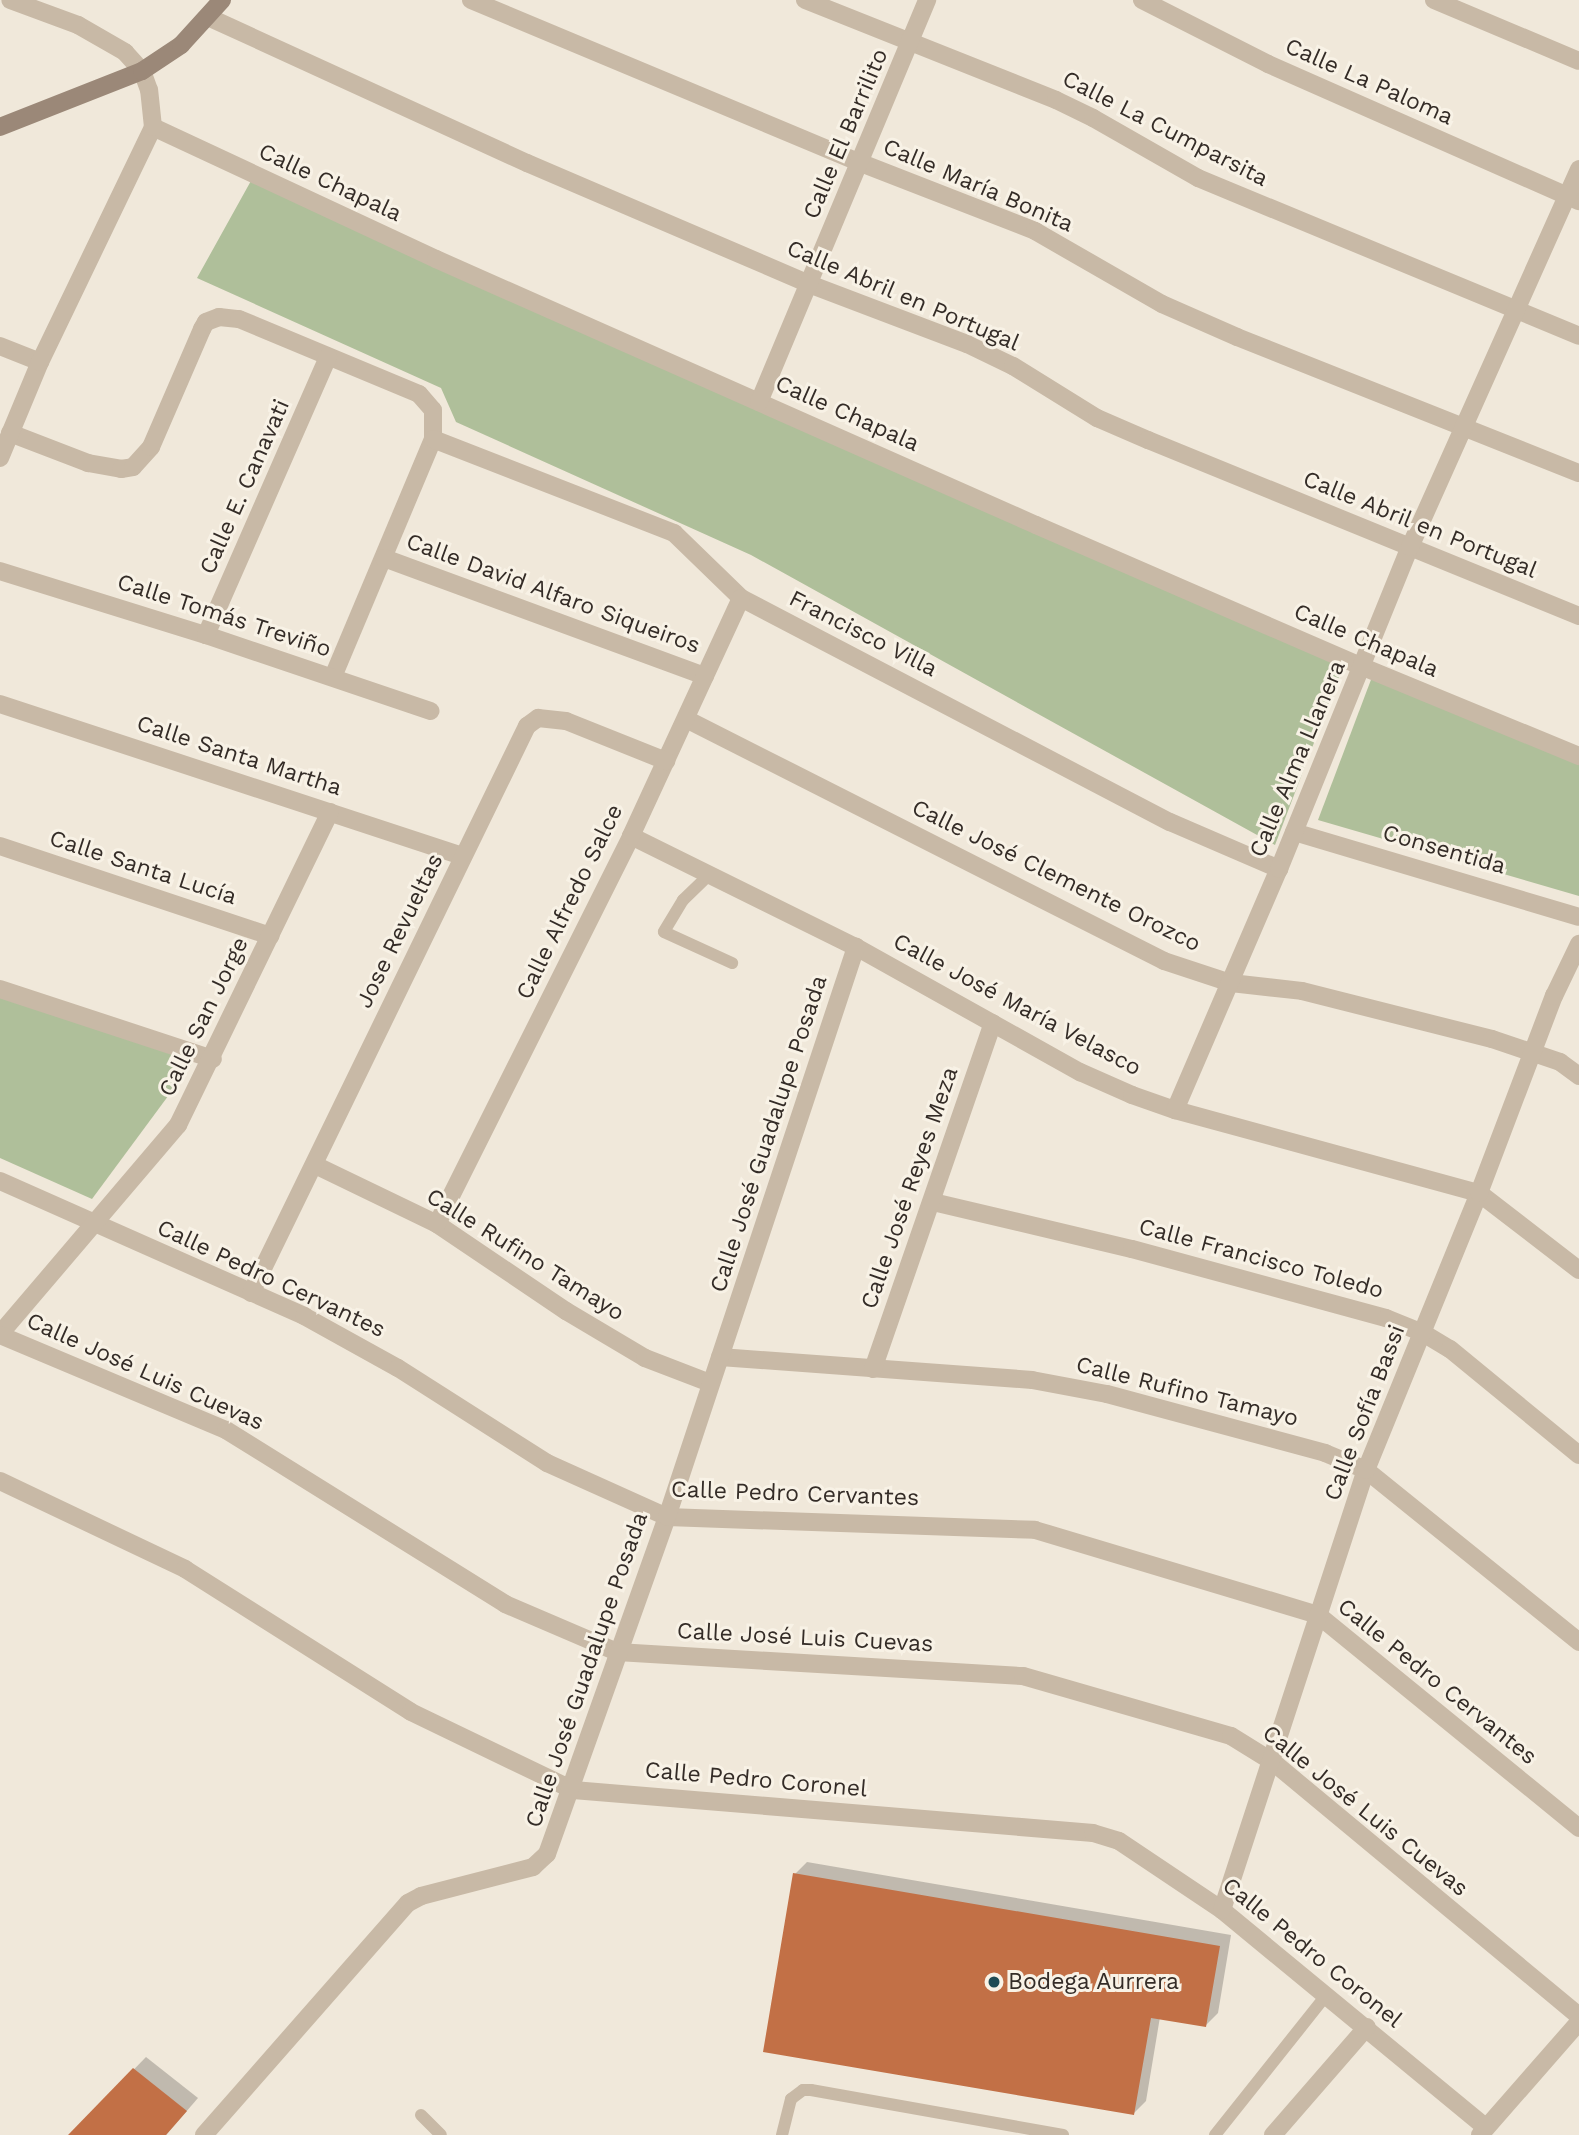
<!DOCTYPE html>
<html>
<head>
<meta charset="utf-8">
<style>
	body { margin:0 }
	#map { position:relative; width:1579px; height:2135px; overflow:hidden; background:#f0e8da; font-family:"Work Sans",sans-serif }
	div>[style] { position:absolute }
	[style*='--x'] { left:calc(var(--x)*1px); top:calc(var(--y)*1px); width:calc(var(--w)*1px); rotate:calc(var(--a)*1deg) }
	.green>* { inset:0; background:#afbf9a }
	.shadow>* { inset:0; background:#0003 }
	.building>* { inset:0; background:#c27046 }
	.lane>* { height:12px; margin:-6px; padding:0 6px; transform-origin:6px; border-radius:6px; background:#c8b9a6 }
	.street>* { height:18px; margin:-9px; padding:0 9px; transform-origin:9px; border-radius:9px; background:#c8b9a6 }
	.secondary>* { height:18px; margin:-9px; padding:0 9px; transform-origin:9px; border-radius:9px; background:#9b8878 }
	.dots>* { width:19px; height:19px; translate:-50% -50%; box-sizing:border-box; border:4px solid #f8f2e6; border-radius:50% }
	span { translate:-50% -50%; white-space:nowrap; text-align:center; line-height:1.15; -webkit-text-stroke:6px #f8f2e6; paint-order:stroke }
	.street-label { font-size:23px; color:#342c27 }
	.poi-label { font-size:23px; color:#342c27 }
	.left { translate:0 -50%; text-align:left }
</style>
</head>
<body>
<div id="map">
	<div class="green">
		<div style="clip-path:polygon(252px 179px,1344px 664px,1275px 845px,751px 555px,456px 422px,441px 388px,197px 278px)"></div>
		<div style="clip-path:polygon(1372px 677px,1579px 761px,1579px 896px,1318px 820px)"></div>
		<div style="clip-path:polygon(0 996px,194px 1061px,92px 1199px,0 1158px)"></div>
	</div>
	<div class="shadow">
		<div style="clip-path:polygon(807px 1862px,1231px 1935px,1218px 2013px,1206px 2025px,1160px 2017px,1146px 2101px,1134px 2113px,795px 1874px)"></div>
		<div style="clip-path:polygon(146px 2057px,198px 2098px,166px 2135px,70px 2135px)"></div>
	</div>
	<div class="building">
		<div style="clip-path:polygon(793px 1873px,1220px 1946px,1206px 2027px,1151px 2018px,1134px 2115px,763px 2052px)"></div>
		<div style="clip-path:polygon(133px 2068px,187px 2111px,166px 2135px,68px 2135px)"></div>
	</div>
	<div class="lane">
		<div style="--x:711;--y:873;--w:39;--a:136"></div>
		<div style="--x:683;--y:900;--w:37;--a:121"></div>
		<div style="--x:664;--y:932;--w:75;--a:24.5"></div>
		<div style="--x:421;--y:2115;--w:28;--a:45"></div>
		<div style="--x:782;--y:2135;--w:37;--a:-76"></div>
		<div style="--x:791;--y:2099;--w:15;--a:-37"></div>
		<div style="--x:803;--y:2090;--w:8;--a:0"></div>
		<div style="--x:811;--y:2090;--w:256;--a:10.1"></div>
		<div style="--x:1215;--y:2135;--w:180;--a:-51.5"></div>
	</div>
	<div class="street">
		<div style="--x:471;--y:0;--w:423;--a:22.7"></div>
		<div style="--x:861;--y:163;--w:187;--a:21.3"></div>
		<div style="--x:1035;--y:231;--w:146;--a:29.9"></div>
		<div style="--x:1162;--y:304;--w:82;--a:23.7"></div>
		<div style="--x:1237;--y:337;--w:368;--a:21.7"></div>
		<div style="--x:805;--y:0;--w:270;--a:21.7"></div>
		<div style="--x:1056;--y:100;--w:41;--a:25.9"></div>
		<div style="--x:1093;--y:118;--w:121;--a:29.7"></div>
		<div style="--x:1198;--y:178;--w:412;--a:22.5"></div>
		<div style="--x:1142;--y:0;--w:141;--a:26.9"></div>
		<div style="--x:1268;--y:64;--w:340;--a:23.8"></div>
		<div style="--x:1434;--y:0;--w:157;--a:22.8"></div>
		<div style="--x:208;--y:17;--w:351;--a:24.6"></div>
		<div style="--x:527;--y:163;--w:307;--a:23.2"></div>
		<div style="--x:809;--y:284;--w:169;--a:20.8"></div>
		<div style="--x:967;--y:344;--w:51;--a:25.6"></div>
		<div style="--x:1013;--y:366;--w:99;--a:31.8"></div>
		<div style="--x:1097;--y:418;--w:56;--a:23.3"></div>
		<div style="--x:1148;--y:440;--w:466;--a:22.2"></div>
		<div style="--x:153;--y:127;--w:312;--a:25"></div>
		<div style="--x:436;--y:259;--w:656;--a:23.91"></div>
		<div style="--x:1036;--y:525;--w:357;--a:23.5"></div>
		<div style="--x:1363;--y:667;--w:234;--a:22.4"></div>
		<div style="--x:0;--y:346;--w:43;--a:21.8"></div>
		<div style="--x:759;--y:402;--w:436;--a:-67.3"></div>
		<div style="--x:10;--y:433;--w:84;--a:21"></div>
		<div style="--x:88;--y:463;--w:34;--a:10"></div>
		<div style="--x:121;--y:469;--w:12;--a:-9"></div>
		<div style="--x:133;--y:467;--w:27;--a:-48"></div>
		<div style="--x:151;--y:447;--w:129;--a:-66.6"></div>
		<div style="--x:202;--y:329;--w:8;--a:-60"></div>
		<div style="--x:206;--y:322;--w:14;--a:-21"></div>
		<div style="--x:219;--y:317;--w:20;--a:6"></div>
		<div style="--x:239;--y:319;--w:195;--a:22.6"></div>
		<div style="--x:419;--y:394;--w:21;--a:49"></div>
		<div style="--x:433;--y:410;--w:29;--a:90"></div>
		<div style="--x:433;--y:439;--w:258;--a:112.8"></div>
		<div style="--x:433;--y:439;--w:259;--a:21.3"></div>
		<div style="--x:674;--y:533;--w:93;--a:44.1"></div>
		<div style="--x:741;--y:598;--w:484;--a:27.6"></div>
		<div style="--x:1170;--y:822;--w:119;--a:23.3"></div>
		<div style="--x:0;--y:458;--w:104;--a:-67.4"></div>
		<div style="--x:40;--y:362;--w:261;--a:-64.3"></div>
		<div style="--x:153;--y:127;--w:37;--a:-96"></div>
		<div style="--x:149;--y:90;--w:20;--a:-110"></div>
		<div style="--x:142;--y:71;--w:25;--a:-132"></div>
		<div style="--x:125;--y:52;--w:54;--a:-150.1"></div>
		<div style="--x:78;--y:25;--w:72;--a:-159.8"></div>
		<div style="--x:384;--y:558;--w:342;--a:20.2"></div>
		<div style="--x:0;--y:571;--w:216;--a:17.3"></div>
		<div style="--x:206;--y:635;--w:237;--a:18.7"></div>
		<div style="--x:206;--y:635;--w:304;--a:-66.3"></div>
		<div style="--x:0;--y:704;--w:487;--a:18.2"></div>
		<div style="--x:686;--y:719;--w:536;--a:26.85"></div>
		<div style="--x:1164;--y:961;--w:71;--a:18.2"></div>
		<div style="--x:1231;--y:983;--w:71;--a:6.4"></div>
		<div style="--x:1302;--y:991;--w:196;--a:14.2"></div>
		<div style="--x:1492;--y:1039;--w:72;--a:18.7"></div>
		<div style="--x:1560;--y:1062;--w:24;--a:36"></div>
		<div style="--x:1294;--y:832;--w:297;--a:16.6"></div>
		<div style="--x:631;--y:836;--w:251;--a:26.3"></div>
		<div style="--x:856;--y:947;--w:257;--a:29.2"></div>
		<div style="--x:1080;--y:1072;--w:57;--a:23.9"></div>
		<div style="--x:1132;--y:1095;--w:46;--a:19.2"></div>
		<div style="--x:1175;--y:1110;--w:315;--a:15.3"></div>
		<div style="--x:1479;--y:1193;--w:126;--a:37.6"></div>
		<div style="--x:0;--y:846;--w:285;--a:18.4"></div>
		<div style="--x:0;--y:989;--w:224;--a:18.2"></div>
		<div style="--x:1175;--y:1110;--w:262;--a:-66.7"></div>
		<div style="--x:1279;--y:869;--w:348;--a:-67.9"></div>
		<div style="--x:1410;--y:547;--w:414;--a:-65.9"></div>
		<div style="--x:315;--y:1165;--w:136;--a:25.8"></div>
		<div style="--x:437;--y:1224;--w:156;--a:34"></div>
		<div style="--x:566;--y:1311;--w:92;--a:30.7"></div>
		<div style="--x:645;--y:1358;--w:70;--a:21"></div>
		<div style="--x:0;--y:1181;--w:333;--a:23.9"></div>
		<div style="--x:304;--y:1316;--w:107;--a:29"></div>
		<div style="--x:398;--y:1368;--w:177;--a:32.5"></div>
		<div style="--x:547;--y:1463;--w:132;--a:24.2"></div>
		<div style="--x:667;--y:1517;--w:368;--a:2"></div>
		<div style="--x:1035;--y:1530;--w:295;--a:16.7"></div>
		<div style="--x:1318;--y:1615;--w:337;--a:39.2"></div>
		<div style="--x:933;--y:1202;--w:204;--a:13.3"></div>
		<div style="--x:1132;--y:1249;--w:263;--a:15.2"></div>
		<div style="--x:1386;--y:1318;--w:40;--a:22"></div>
		<div style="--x:1423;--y:1333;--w:31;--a:31"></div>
		<div style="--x:1450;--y:1349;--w:167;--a:39.4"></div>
		<div style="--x:437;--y:1224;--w:434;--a:-63.4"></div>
		<div style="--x:631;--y:836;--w:262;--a:-65.2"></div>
		<div style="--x:251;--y:1293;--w:631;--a:-64.04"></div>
		<div style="--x:527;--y:726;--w:14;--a:-36"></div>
		<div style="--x:538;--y:718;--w:28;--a:6"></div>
		<div style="--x:566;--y:721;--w:108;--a:21.8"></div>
		<div style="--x:0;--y:1334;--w:275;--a:-49.6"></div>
		<div style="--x:178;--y:1125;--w:348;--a:-64.1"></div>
		<div style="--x:0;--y:1335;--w:245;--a:22.8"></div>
		<div style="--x:226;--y:1430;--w:329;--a:31.9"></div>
		<div style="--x:505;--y:1604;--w:122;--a:23.2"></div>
		<div style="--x:617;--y:1652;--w:407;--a:3.4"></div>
		<div style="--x:1023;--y:1676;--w:216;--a:16.1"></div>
		<div style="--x:1231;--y:1736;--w:49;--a:31.8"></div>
		<div style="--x:1273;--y:1762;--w:398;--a:39.7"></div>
		<div style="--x:720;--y:1357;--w:313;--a:4.2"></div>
		<div style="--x:1032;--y:1380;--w:76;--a:10.6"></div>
		<div style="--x:1107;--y:1394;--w:226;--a:15.1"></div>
		<div style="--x:1325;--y:1453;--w:44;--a:22.5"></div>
		<div style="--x:1366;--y:1470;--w:274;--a:38.9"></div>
		<div style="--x:873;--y:1369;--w:366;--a:-70.9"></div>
		<div style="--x:0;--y:1481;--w:205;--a:25.4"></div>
		<div style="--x:185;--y:1569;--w:267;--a:32.3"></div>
		<div style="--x:411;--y:1712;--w:180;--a:25.7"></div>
		<div style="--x:573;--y:1790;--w:522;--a:4.73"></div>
		<div style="--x:1093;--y:1833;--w:27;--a:17"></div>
		<div style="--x:1119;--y:1841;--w:124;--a:33.8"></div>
		<div style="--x:1222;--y:1910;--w:342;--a:39.5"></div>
		<div style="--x:1222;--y:1910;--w:463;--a:-71.9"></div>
		<div style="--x:1366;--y:1470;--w:299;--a:-67.8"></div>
		<div style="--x:1479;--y:1193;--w:211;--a:-69.2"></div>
		<div style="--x:1554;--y:996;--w:58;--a:-64.3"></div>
		<div style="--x:204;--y:2135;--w:309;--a:-48.7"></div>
		<div style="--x:408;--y:1903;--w:15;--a:-28"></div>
		<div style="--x:421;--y:1896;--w:116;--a:-14.5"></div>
		<div style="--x:533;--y:1867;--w:19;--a:-43"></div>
		<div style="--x:547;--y:1854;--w:358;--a:-70.4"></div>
		<div style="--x:667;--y:1517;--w:601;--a:-71.66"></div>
		<div style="--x:1273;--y:2135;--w:143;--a:-49"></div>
		<div style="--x:1480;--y:2135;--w:150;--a:-48.8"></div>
	</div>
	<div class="secondary">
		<div style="--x:0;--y:127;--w:153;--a:-21.5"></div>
		<div style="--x:142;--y:71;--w:47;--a:-33.7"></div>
		<div style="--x:181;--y:45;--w:61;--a:-47.7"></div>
	</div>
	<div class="dots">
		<div style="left:994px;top:1982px;background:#1e4b54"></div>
	</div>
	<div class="street-label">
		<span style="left:1369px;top:82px;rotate:24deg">Calle La Paloma</span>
		<span style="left:1165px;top:129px;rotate:27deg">Calle La Cumparsita</span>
		<span style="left:846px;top:134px;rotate:-67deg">Calle El Barrilito</span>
		<span style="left:330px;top:183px;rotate:25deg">Calle Chapala</span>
		<span style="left:978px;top:186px;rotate:23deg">Calle María Bonita</span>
		<span style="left:903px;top:296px;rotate:23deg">Calle Abril en Portugal</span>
		<span style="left:847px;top:414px;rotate:24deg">Calle Chapala</span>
		<span style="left:245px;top:487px;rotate:-66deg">Calle E. Canavati</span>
		<span style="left:1420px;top:525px;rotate:22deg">Calle Abril en Portugal</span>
		<span style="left:553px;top:594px;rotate:20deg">Calle David Alfaro Siqueiros</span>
		<span style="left:224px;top:616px;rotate:18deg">Calle Tomás Treviño</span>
		<span style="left:863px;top:634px;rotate:27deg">Francisco Villa</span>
		<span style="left:1366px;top:641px;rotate:23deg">Calle Chapala</span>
		<span style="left:239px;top:756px;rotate:18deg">Calle Santa Martha</span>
		<span style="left:1298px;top:759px;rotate:-67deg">Calle Alma Llanera</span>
		<span style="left:1444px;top:850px;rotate:16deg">Consentida</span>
		<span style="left:143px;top:868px;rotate:18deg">Calle Santa Lucía</span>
		<span style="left:1056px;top:876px;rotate:26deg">Calle José Clemente Orozco</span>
		<span style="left:570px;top:902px;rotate:-64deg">Calle Alfredo Salce</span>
		<span style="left:400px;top:931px;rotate:-64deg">Jose Revueltas</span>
		<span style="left:1017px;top:1005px;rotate:28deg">Calle José María Velasco</span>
		<span style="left:204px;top:1017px;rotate:-64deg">Calle San Jorge</span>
		<span style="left:769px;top:1134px;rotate:-72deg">Calle José Guadalupe Posada</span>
		<span style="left:910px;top:1188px;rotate:-71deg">Calle José Reyes Meza</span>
		<span style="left:525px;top:1255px;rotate:32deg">Calle Rufino Tamayo</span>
		<span style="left:1261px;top:1259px;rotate:15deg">Calle Francisco Toledo</span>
		<span style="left:271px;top:1279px;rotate:25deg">Calle Pedro Cervantes</span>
		<span style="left:145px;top:1372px;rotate:24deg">Calle José Luis Cuevas</span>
		<span style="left:1187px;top:1392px;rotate:14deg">Calle Rufino Tamayo</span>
		<span style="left:1365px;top:1413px;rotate:-69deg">Calle Sofía Bassi</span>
		<span style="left:795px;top:1494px;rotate:2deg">Calle Pedro Cervantes</span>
		<span style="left:805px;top:1638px;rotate:3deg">Calle José Luis Cuevas</span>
		<span style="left:587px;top:1670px;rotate:-71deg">Calle José Guadalupe Posada</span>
		<span style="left:1437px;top:1682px;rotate:39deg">Calle Pedro Cervantes</span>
		<span style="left:756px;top:1780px;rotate:5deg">Calle Pedro Coronel</span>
		<span style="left:1365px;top:1811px;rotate:39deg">Calle José Luis Cuevas</span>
		<span style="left:1312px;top:1953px;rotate:39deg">Calle Pedro Coronel</span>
	</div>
	<div class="poi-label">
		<span class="left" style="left:1008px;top:1982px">Bodega Aurrera</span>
	</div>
</div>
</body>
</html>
